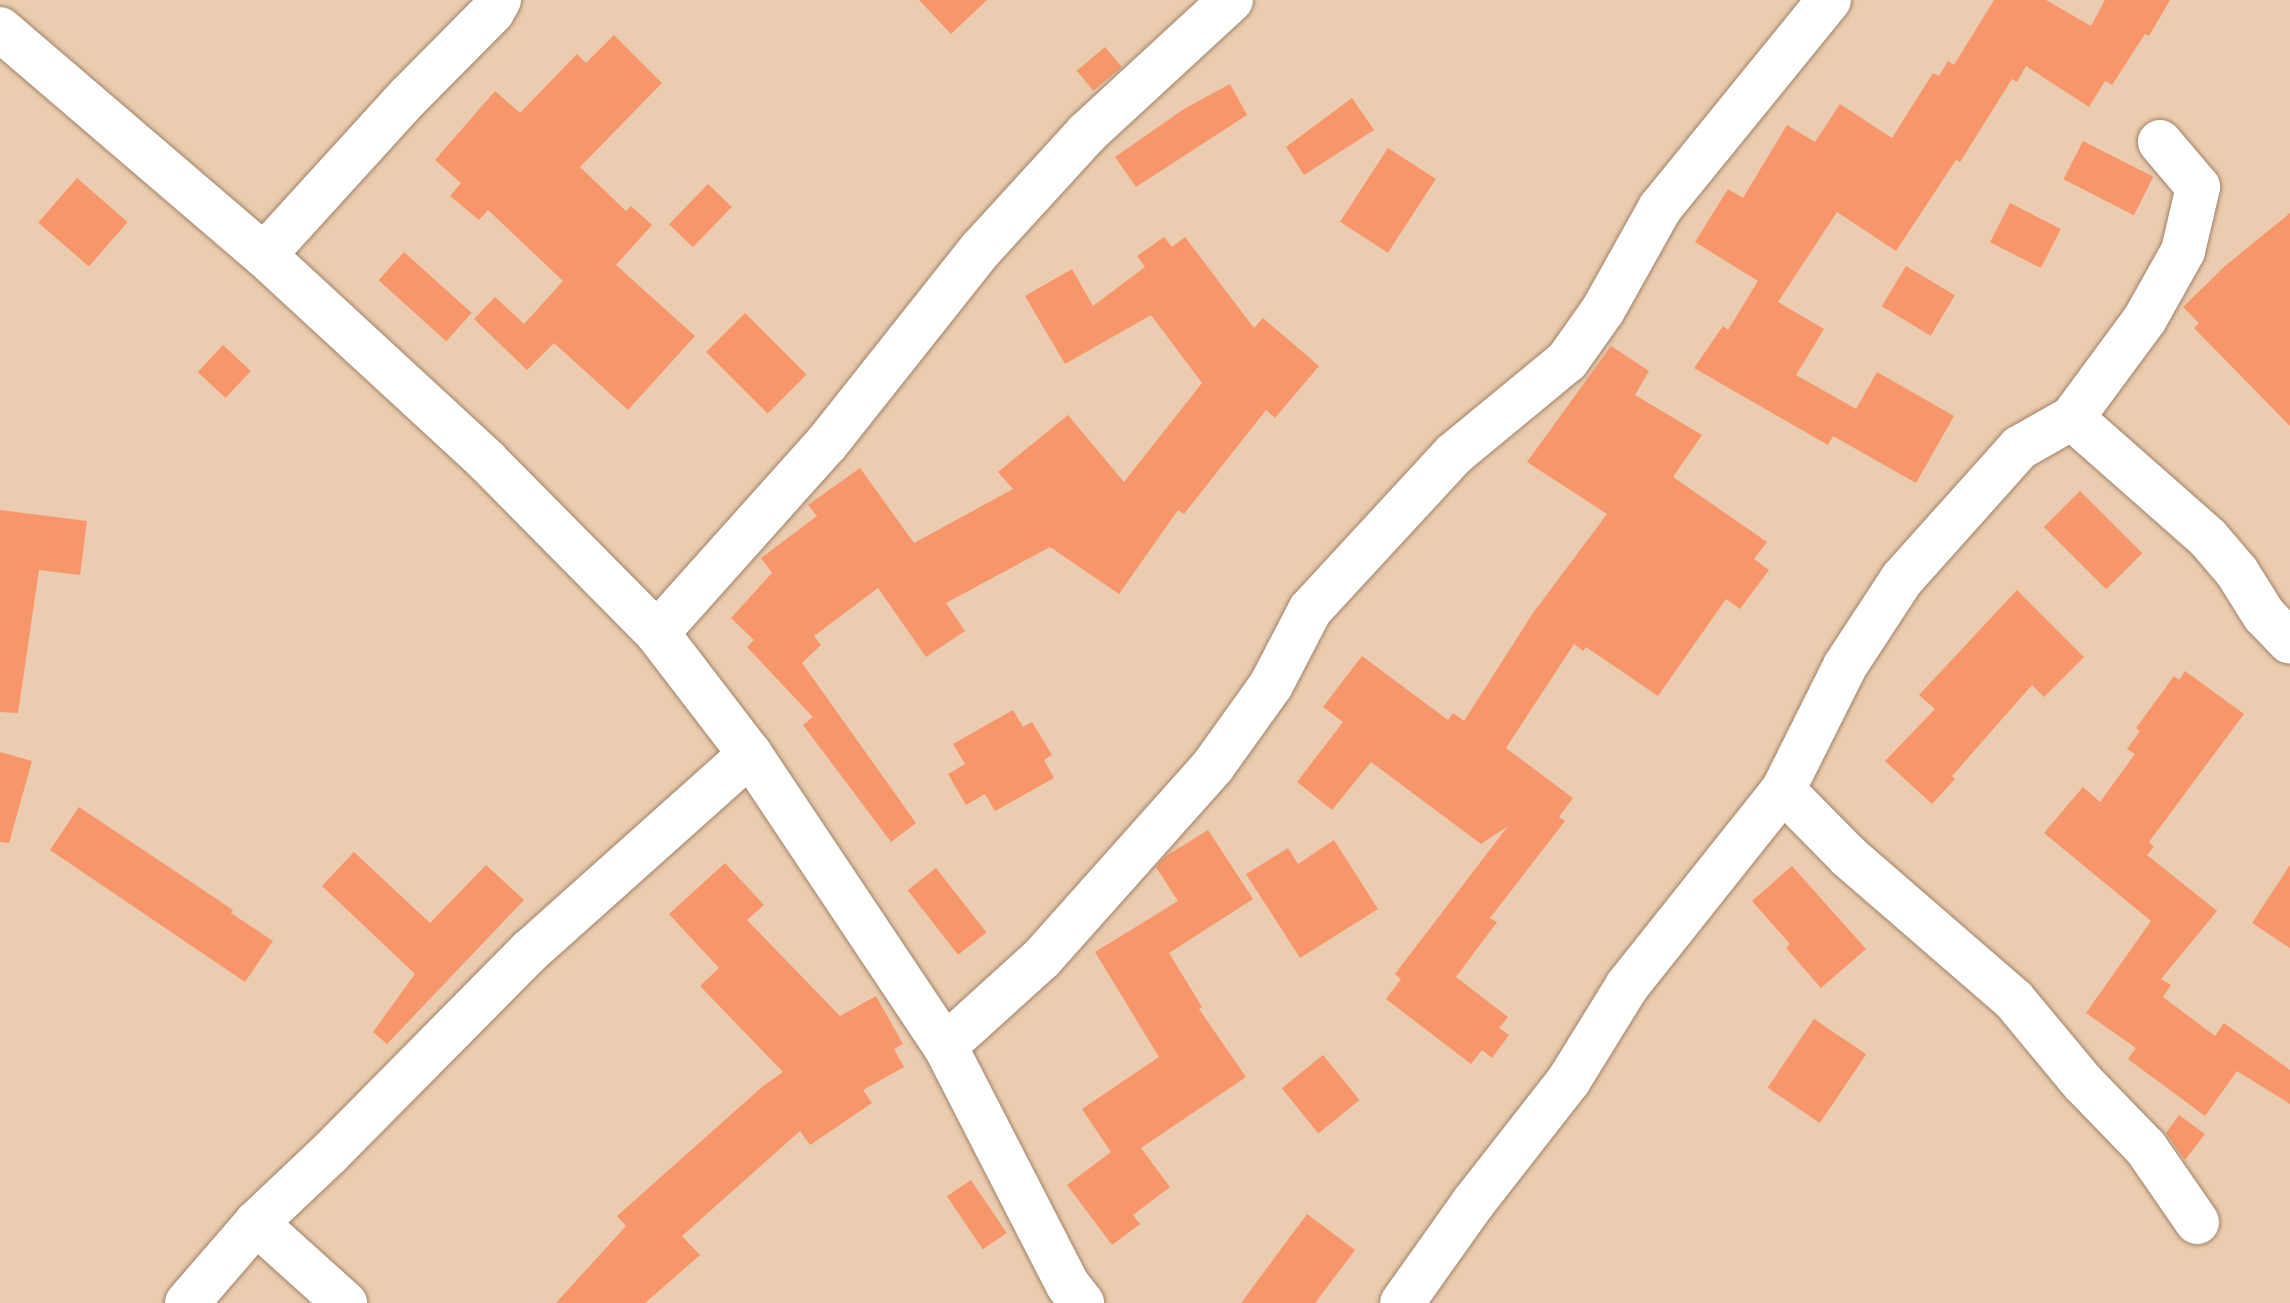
<!DOCTYPE html>
<html>
<head>
<meta charset="utf-8">
<style>
	body { margin:0 }
	#map { position:relative; width:2290px; height:1303px; overflow:hidden; background:#ebccb0; font-family:"Playfair Display",serif }
	div>[style] { position:absolute }
	[style*='--x'] { left:calc(var(--x)*1px); top:calc(var(--y)*1px); width:calc(var(--w)*1px); rotate:calc(var(--a)*1deg) }
	.building>* { inset:0; background:#f6966a; transform-origin:0 0 }
	.roads { filter:drop-shadow(0 0 2px #9f8268) drop-shadow(0 0 2px #9f8268) }
	.minor>* { height:44px; margin:-22px; padding:0 22px; transform-origin:22px; border-radius:22px; background:#fff }
	span { translate:-50% -50%; white-space:nowrap; text-align:center; line-height:1.15; -webkit-text-stroke:6px #fef1e6; paint-order:stroke }
</style>
</head>
<body>
<div id="map">
	<div class="building">
		<div style="clip-path:polygon(919px 0,987px 0,951px 34px)"></div>
		<div style="clip-path:polygon(1994px 0,2046px 0,2091px 26px,2105px 0,2170px 0,2149px 36px,2145px 34px,2112px 85px,2105px 81px,2089px 107px,2026px 66px,2017px 82px,2012px 79px,1960px 162px,1956px 160px,1896px 251px,1837px 212px,1778px 302px,1824px 329px,1796px 375px,1856px 409px,1877px 372px,1954px 416px,1916px 483px,1833px 436px,1828px 445px,1694px 368px,1723px 326px,1728px 330px,1758px 281px,1695px 242px,1728px 189px,1743px 198px,1787px 125px,1815px 142px,1840px 104px,1892px 138px,1933px 73px,1939px 76px,1948px 61px,1954px 65px)"></div>
		<div style="clip-path:polygon(614px 35px,662px 83px,580px 167px,626px 211px,631px 206px,652px 225px,616px 265px,695px 336px,628px 410px,554px 343px,527px 370px,474px 319px,495px 297px,524px 324px,563px 281px,488px 210px,479px 220px,450px 196px,461px 183px,435px 160px,495px 91px,520px 113px,577px 54px,586px 63px)"></div>
		<div style="left:1105px;top:47px;width:26px;height:37px;rotate:50deg"></div>
		<div style="clip-path:polygon(1230px 84px,1247px 115px,1136px 187px,1115px 157px,1184px 109px)"></div>
		<div style="clip-path:polygon(1352px 98px,1374px 130px,1304px 175px,1286px 147px)"></div>
		<div style="left:2083px;top:141px;width:79px;height:43px;rotate:27deg"></div>
		<div style="left:1388px;top:148px;width:57px;height:88px;rotate:33deg"></div>
		<div style="left:77px;top:178px;width:67px;height:59px;rotate:41deg"></div>
		<div style="left:708px;top:184px;width:33px;height:56px;rotate:44deg"></div>
		<div style="left:2010px;top:203px;width:57px;height:44px;rotate:27deg"></div>
		<div style="clip-path:polygon(2290px 213px,2290px 426px,2194px 328px,2199px 323px,2183px 307px,2225px 266px)"></div>
		<div style="clip-path:polygon(1164px 237px,1172px 247px,1185px 237px,1254px 328px,1263px 318px,1319px 366px,1275px 418px,1266px 410px,1184px 514px,1178px 510px,1119px 594px,1050px 547px,946px 603px,965px 631px,926px 657px,878px 588px,814px 636px,821px 645px,802px 663px,916px 823px,891px 842px,803px 725px,813px 717px,747px 647px,754px 640px,731px 618px,772px 573px,761px 558px,817px 516px,808px 505px,860px 468px,914px 543px,1013px 489px,998px 472px,1068px 415px,1124px 482px,1202px 383px,1151px 315px,1065px 364px,1025px 296px,1072px 269px,1093px 306px,1145px 267px,1137px 256px)"></div>
		<div style="left:404px;top:252px;width:91px;height:38px;rotate:42deg"></div>
		<div style="left:1906px;top:266px;width:57px;height:47px;rotate:31deg"></div>
		<div style="left:745px;top:313px;width:87px;height:55px;rotate:45deg"></div>
		<div style="left:223px;top:345px;width:38px;height:37px;rotate:43deg"></div>
		<div style="clip-path:polygon(1611px 346px,1649px 371px,1635px 395px,1702px 435px,1673px 477px,1767px 542px,1754px 559px,1769px 570px,1740px 609px,1726px 599px,1658px 696px,1586px 647px,1583px 651px,1574px 644px,1506px 748px,1573px 798px,1559px 817px,1565px 821px,1490px 918px,1497px 922px,1456px 977px,1508px 1017px,1499px 1028px,1509px 1035px,1492px 1058px,1482px 1050px,1471px 1064px,1386px 999px,1401px 979px,1395px 974px,1508px 826px,1481px 844px,1371px 762px,1332px 810px,1297px 782px,1343px 722px,1323px 707px,1362px 656px,1448px 720px,1453px 713px,1464px 721px,1533px 613px,1607px 514px,1527px 462px)"></div>
		<div style="left:2080px;top:491px;width:88px;height:51px;rotate:45deg"></div>
		<div style="clip-path:polygon(0 510px,87px 521px,80px 575px,39px 570px,18px 713px,0 712px)"></div>
		<div style="clip-path:polygon(2017px 590px,2084px 657px,2044px 697px,2032px 685px,1952px 776px,1955px 779px,1932px 804px,1885px 761px,1935px 709px,1919px 695px)"></div>
		<div style="clip-path:polygon(2185px 671px,2244px 714px,2149px 842px,2154px 847px,2147px 855px,2217px 911px,2161px 979px,2171px 985px,2163px 997px,2215px 1036px,2224px 1023px,2290px 1070px,2290px 1104px,2237px 1071px,2205px 1116px,2128px 1059px,2136px 1048px,2086px 1013px,2151px 921px,2044px 833px,2083px 787px,2100px 802px,2135px 754px,2127px 749px,2140px 731px,2136px 728px,2174px 676px,2179px 680px)"></div>
		<div style="clip-path:polygon(1013px 710px,1023px 727px,1032px 722px,1052px 755px,1044px 760px,1054px 778px,995px 811px,985px 794px,966px 805px,948px 774px,965px 764px,953px 744px)"></div>
		<div style="clip-path:polygon(0 752px,32px 761px,9px 843px,0 842px)"></div>
		<div style="clip-path:polygon(79px 807px,233px 910px,231px 913px,273px 941px,245px 982px,50px 850px)"></div>
		<div style="clip-path:polygon(1208px 830px,1253px 899px,1169px 953px,1202px 1007px,1199px 1009px,1246px 1077px,1141px 1148px,1170px 1187px,1133px 1215px,1140px 1224px,1112px 1245px,1067px 1185px,1111px 1152px,1082px 1109px,1159px 1057px,1095px 952px,1178px 901px,1156px 867px,1166px 856px)"></div>
		<div style="clip-path:polygon(1334px 840px,1378px 909px,1300px 958px,1246px 874px,1288px 848px,1298px 864px)"></div>
		<div style="clip-path:polygon(354px 852px,430px 923px,486px 865px,524px 900px,387px 1044px,373px 1032px,415px 974px,322px 886px)"></div>
		<div style="clip-path:polygon(725px 863px,764px 905px,747px 920px,840px 1016px,876px 996px,903px 1044px,894px 1049px,904px 1067px,863px 1090px,872px 1103px,810px 1145px,800px 1131px,682px 1236px,700px 1255px,645px 1303px,556px 1303px,626px 1226px,617px 1216px,762px 1087px,783px 1072px,700px 986px,719px 968px,669px 914px)"></div>
		<div style="clip-path:polygon(2290px 865px,2290px 948px,2252px 923px)"></div>
		<div style="clip-path:polygon(1792px 866px,1866px 949px,1821px 988px,1786px 948px,1790px 944px,1752px 901px)"></div>
		<div style="left:936px;top:868px;width:82px;height:36px;rotate:52deg"></div>
		<div style="left:1814px;top:1019px;width:63px;height:83px;rotate:34deg"></div>
		<div style="left:1323px;top:1055px;width:58px;height:53px;rotate:51deg"></div>
		<div style="clip-path:polygon(2179px 1115px,2205px 1134px,2185px 1160px,2166px 1133px)"></div>
		<div style="left:971px;top:1180px;width:64px;height:29px;rotate:56deg"></div>
		<div style="clip-path:polygon(1307px 1214px,1355px 1250px,1315px 1303px,1241px 1303px)"></div>
	</div>
	<div class="roads">
		<div class="minor">
			<div style="--x:0;--y:29;--w:348;--a:40.6"></div>
			<div style="--x:264;--y:255;--w:304;--a:42.7"></div>
			<div style="--x:487;--y:461;--w:242;--a:45.3"></div>
			<div style="--x:657;--y:633;--w:153;--a:52.5"></div>
			<div style="--x:750;--y:754;--w:351;--a:56.3"></div>
			<div style="--x:945;--y:1046;--w:269;--a:62.8"></div>
			<div style="--x:1068;--y:1285;--w:23;--a:52"></div>
			<div style="--x:264;--y:255;--w:214;--a:-47.7"></div>
			<div style="--x:408;--y:97;--w:120;--a:-45.3"></div>
			<div style="--x:492;--y:12;--w:14;--a:-60"></div>
			<div style="--x:2072;--y:418;--w:181;--a:41.4"></div>
			<div style="--x:2208;--y:538;--w:45;--a:49.5"></div>
			<div style="--x:2237;--y:572;--w:51;--a:57.9"></div>
			<div style="--x:2264;--y:615;--w:37;--a:46"></div>
			<div style="--x:657;--y:633;--w:255;--a:-48.2"></div>
			<div style="--x:827;--y:443;--w:248;--a:-51.6"></div>
			<div style="--x:981;--y:249;--w:157;--a:-47.6"></div>
			<div style="--x:1087;--y:133;--w:196;--a:-42.7"></div>
			<div style="--x:1783;--y:790;--w:94;--a:45.4"></div>
			<div style="--x:1849;--y:857;--w:218;--a:40.9"></div>
			<div style="--x:2014;--y:1000;--w:108;--a:50.3"></div>
			<div style="--x:2083;--y:1083;--w:91;--a:45.9"></div>
			<div style="--x:2146;--y:1148;--w:90;--a:55.4"></div>
			<div style="--x:945;--y:1046;--w:132;--a:-42.2"></div>
			<div style="--x:1043;--y:957;--w:256;--a:-48.3"></div>
			<div style="--x:1213;--y:766;--w:100;--a:-54.4"></div>
			<div style="--x:1271;--y:685;--w:85;--a:-62.5"></div>
			<div style="--x:1310;--y:610;--w:212;--a:-47.3"></div>
			<div style="--x:1454;--y:454;--w:146;--a:-39.5"></div>
			<div style="--x:1567;--y:361;--w:62;--a:-54.8"></div>
			<div style="--x:1603;--y:310;--w:117;--a:-60.8"></div>
			<div style="--x:1660;--y:208;--w:268;--a:-50.9"></div>
			<div style="--x:256;--y:1223;--w:120;--a:42"></div>
			<div style="--x:187;--y:1303;--w:106;--a:-49.2"></div>
			<div style="--x:256;--y:1223;--w:100;--a:-43.4"></div>
			<div style="--x:329;--y:1154;--w:286;--a:-45.3"></div>
			<div style="--x:530;--y:951;--w:295;--a:-41.8"></div>
			<div style="--x:1402;--y:1303;--w:123;--a:-54.6"></div>
			<div style="--x:1473;--y:1203;--w:156;--a:-52"></div>
			<div style="--x:1569;--y:1080;--w:110;--a:-58.3"></div>
			<div style="--x:1627;--y:986;--w:251;--a:-51.5"></div>
			<div style="--x:1783;--y:790;--w:139;--a:-63.4"></div>
			<div style="--x:1845;--y:666;--w:104;--a:-56.8"></div>
			<div style="--x:1902;--y:579;--w:176;--a:-48.2"></div>
			<div style="--x:2019;--y:448;--w:61;--a:-29.5"></div>
			<div style="--x:2072;--y:418;--w:123;--a:-53.6"></div>
			<div style="--x:2145;--y:319;--w:78;--a:-60.8"></div>
			<div style="--x:2183;--y:251;--w:66;--a:-76.8"></div>
			<div style="--x:2198;--y:187;--w:59;--a:-130.2"></div>
		</div>
	</div>
</div>
</body>
</html>
